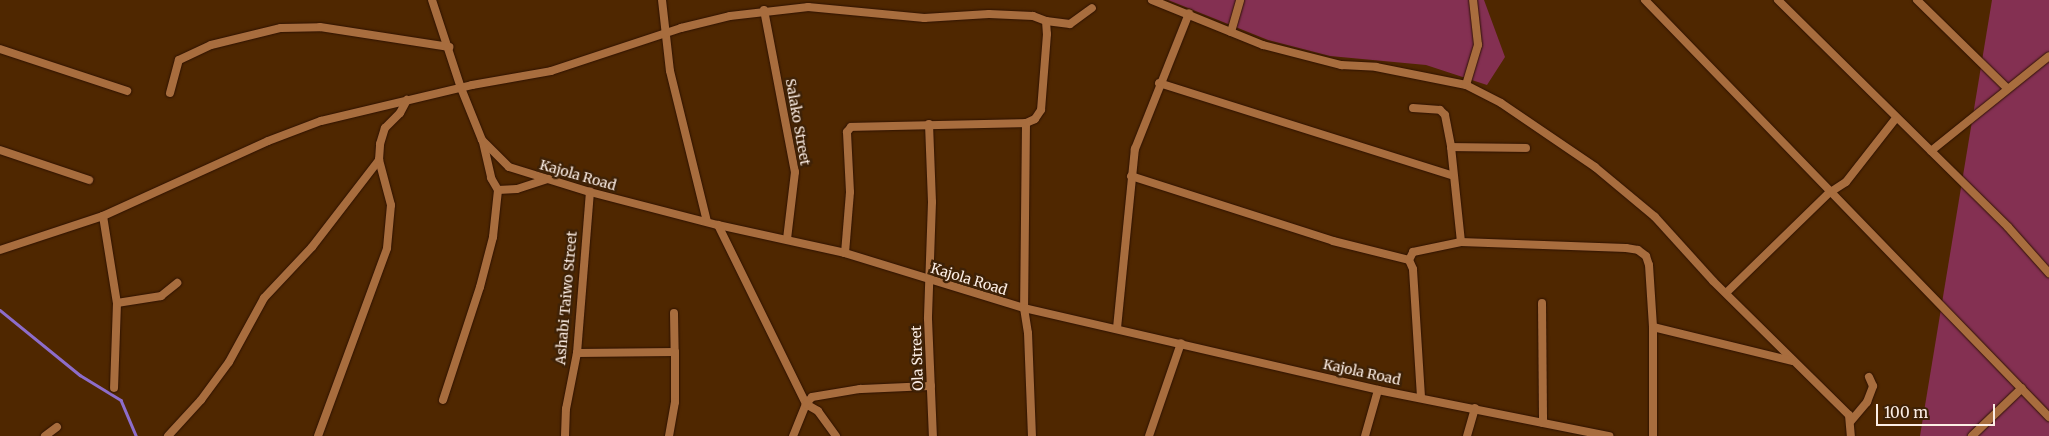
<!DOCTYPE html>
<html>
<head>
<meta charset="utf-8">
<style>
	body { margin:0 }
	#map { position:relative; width:2049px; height:436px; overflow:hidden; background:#4f2700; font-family:Merriweather,serif }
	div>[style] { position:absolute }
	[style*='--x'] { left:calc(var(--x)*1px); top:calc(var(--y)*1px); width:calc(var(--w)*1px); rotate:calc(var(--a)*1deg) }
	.green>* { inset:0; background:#843052 }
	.stream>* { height:2.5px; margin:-1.25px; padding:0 1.25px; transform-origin:1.25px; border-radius:1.25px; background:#8d6dca }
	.roads { filter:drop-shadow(0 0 1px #2e1200) drop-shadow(0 0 1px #2e1200) }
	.street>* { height:8px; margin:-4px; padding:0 4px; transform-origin:4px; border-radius:4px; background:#a86d3e }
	span { translate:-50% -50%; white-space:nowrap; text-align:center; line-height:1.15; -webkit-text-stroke:5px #3e2106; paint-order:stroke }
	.street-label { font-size:14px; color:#fceee5 }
	.scale { position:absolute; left:1876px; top:404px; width:119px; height:22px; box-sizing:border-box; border:2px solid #fceee5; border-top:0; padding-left:6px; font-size:15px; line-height:18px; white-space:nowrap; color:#fceee5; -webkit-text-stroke:4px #3e2106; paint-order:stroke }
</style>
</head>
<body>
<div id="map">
	<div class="green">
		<div style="clip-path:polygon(1168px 0,1484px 0,1505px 57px,1487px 85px,1426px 65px,1330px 56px,1268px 40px)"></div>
		<div style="clip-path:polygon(1992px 0,2049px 0,2049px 436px,1920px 436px)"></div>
	</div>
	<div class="stream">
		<div style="--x:0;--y:310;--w:103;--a:39.1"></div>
		<div style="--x:80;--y:375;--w:48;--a:31.4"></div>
		<div style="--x:121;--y:400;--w:39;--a:67"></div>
	</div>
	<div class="roads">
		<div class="street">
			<div style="--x:432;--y:0;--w:93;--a:71.8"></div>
			<div style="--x:461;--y:88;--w:56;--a:68"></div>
			<div style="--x:482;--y:140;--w:38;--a:45"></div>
			<div style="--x:509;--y:167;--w:85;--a:17.2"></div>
			<div style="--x:590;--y:192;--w:132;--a:14.5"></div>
			<div style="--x:718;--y:225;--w:130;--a:12.4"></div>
			<div style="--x:845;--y:253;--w:187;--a:17.1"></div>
			<div style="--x:1024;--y:308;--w:363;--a:13"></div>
			<div style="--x:1378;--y:390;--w:236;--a:11.3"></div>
			<div style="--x:662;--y:0;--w:71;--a:83.6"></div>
			<div style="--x:670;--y:71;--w:155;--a:76.2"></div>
			<div style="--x:1152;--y:0;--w:120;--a:22.1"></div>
			<div style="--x:1263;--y:45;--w:81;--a:14.4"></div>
			<div style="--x:1341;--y:65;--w:35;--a:3"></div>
			<div style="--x:1376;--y:67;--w:92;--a:11.3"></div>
			<div style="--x:1466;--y:85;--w:39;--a:27"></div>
			<div style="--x:1501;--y:103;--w:114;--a:34.2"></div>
			<div style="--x:1595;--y:167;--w:78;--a:39.8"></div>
			<div style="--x:1655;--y:217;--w:86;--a:47.8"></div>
			<div style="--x:1713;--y:281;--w:191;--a:44.6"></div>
			<div style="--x:1849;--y:415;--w:21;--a:85"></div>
			<div style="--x:1645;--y:0;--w:581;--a:45.91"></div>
			<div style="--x:1778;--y:0;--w:323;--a:44.6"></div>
			<div style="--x:2008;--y:227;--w:62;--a:48.3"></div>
			<div style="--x:1917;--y:0;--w:126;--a:44.4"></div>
			<div style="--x:764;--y:10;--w:165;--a:79.2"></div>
			<div style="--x:795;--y:172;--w:67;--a:96.8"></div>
			<div style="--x:1046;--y:21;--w:24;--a:7"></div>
			<div style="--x:1070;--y:24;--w:27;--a:-36"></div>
			<div style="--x:1231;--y:32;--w:33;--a:-74"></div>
			<div style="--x:0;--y:49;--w:134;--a:18.3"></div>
			<div style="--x:1159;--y:83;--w:306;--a:17.5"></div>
			<div style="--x:1466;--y:85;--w:42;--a:-73.3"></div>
			<div style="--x:1478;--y:45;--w:45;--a:-96.3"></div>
			<div style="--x:170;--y:93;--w:34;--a:-75"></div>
			<div style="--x:179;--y:60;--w:35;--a:-25"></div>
			<div style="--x:211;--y:45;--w:72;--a:-13.7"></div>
			<div style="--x:281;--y:28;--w:39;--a:-1"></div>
			<div style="--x:320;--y:27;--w:131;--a:8.8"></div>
			<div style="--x:1413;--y:108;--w:27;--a:4"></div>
			<div style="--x:1440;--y:110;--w:7;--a:45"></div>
			<div style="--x:1445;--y:115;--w:33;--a:79"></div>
			<div style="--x:929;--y:124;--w:78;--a:87.8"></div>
			<div style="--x:932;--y:202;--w:117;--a:92"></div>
			<div style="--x:928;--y:319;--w:117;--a:87.6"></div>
			<div style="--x:483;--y:142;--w:37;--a:77"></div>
			<div style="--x:491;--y:178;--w:14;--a:60"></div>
			<div style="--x:498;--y:190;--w:19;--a:-3"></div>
			<div style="--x:517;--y:189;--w:33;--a:-18"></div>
			<div style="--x:0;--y:150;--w:94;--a:18.6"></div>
			<div style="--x:1931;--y:151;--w:151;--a:-38.8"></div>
			<div style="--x:1131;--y:176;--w:212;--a:17.8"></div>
			<div style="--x:1333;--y:241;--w:78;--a:14"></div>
			<div style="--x:103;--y:216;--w:88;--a:80.9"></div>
			<div style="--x:117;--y:303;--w:85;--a:92"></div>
			<div style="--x:718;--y:225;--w:199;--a:63.8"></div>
			<div style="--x:806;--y:404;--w:35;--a:112"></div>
			<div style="--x:1461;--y:242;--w:96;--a:-96"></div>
			<div style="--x:1451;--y:147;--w:75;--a:0.8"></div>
			<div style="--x:0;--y:250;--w:108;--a:-18.3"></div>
			<div style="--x:103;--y:216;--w:181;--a:-24.4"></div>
			<div style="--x:268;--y:141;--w:57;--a:-20.7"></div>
			<div style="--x:321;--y:121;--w:155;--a:-13.4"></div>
			<div style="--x:472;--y:85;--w:80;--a:-10"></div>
			<div style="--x:551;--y:71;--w:137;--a:-18.3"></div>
			<div style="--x:681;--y:28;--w:50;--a:-13.8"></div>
			<div style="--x:730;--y:16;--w:79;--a:-6.6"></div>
			<div style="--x:808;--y:7;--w:117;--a:5.4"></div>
			<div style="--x:924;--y:18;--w:65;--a:-3.5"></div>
			<div style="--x:989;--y:14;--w:44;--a:2.6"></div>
			<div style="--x:1033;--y:16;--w:14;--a:21"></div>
			<div style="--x:1046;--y:21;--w:13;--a:86"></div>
			<div style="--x:1047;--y:34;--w:76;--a:94.5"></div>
			<div style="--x:1041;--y:110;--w:11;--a:124"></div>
			<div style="--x:1035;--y:119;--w:10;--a:156"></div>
			<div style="--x:1026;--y:123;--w:185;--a:90.6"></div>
			<div style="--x:1024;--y:308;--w:25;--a:81"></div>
			<div style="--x:1028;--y:333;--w:103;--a:87.8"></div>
			<div style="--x:845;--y:253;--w:61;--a:-85.3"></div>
			<div style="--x:850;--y:192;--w:60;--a:-92.9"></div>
			<div style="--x:847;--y:132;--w:6;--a:-51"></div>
			<div style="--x:851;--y:127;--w:175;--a:-1.3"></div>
			<div style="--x:1726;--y:293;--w:144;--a:-44.2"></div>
			<div style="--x:1829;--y:193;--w:20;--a:-33"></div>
			<div style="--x:1846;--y:182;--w:81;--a:-52"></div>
			<div style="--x:117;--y:303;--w:45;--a:-9"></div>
			<div style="--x:161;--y:296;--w:21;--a:-39"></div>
			<div style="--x:1542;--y:303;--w:120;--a:89.5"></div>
			<div style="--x:674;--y:313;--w:39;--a:89"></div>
			<div style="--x:1653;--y:327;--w:143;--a:13.7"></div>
			<div style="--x:1117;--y:328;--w:180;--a:-84.3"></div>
			<div style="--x:1135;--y:149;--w:146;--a:-68.3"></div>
			<div style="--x:577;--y:353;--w:98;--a:-0.6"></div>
			<div style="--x:675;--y:352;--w:50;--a:90"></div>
			<div style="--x:675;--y:402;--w:35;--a:100"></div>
			<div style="--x:1421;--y:397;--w:128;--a:-93.6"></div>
			<div style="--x:1413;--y:269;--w:10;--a:-114"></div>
			<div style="--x:1409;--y:260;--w:9;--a:-63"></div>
			<div style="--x:1413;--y:252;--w:49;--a:-11.8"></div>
			<div style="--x:1461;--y:242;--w:165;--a:2.1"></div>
			<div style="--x:1626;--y:248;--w:12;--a:9"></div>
			<div style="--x:1638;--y:250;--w:10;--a:37"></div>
			<div style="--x:1646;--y:256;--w:9;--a:72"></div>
			<div style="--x:1649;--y:265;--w:62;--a:86.3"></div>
			<div style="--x:1653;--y:327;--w:109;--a:90"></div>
			<div style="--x:443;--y:400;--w:119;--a:-71.9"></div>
			<div style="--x:480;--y:287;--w:52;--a:-75.4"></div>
			<div style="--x:493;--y:237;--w:47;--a:-83.9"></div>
			<div style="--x:1851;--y:421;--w:25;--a:-50"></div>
			<div style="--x:1867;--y:402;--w:17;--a:-69"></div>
			<div style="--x:1873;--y:386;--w:10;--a:-114"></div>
			<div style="--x:45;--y:436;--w:15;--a:-37"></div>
			<div style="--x:168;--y:436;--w:49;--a:-47.5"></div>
			<div style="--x:201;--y:400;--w:47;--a:-53.6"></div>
			<div style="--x:229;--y:362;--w:73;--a:-61.3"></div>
			<div style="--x:264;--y:298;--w:70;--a:-46.7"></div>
			<div style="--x:312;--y:247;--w:110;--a:-52.4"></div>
			<div style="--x:318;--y:436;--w:200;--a:-69.8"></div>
			<div style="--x:387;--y:248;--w:43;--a:-84.7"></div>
			<div style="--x:391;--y:205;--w:47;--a:-104.9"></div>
			<div style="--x:379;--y:160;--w:16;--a:-86"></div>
			<div style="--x:380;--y:144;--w:17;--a:-73"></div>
			<div style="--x:385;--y:128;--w:21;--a:-45"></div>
			<div style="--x:400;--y:113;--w:15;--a:-62"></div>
			<div style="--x:565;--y:436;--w:27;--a:-88"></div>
			<div style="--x:566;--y:409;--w:57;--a:-78.9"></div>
			<div style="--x:577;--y:353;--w:162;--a:-85.4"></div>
			<div style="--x:836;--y:436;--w:31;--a:-126"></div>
			<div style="--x:818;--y:411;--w:14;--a:-150"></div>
			<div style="--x:806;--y:404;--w:9;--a:-49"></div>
			<div style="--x:812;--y:397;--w:49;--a:-9.5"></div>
			<div style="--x:860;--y:389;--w:71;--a:-2.4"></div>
			<div style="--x:1149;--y:436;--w:98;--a:-71"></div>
			<div style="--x:1365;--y:436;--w:48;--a:-74.2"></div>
			<div style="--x:1467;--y:436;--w:29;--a:-74"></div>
			<div style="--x:1972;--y:436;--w:69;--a:-43.8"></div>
		</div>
	</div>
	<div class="street-label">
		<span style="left:798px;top:122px;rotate:80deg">Salako Street</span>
		<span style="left:578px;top:175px;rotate:16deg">Kajola Road</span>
		<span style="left:969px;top:279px;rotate:17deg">Kajola Road</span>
		<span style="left:566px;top:298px;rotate:-85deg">Ashabi Taiwo Street</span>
		<span style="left:917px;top:358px;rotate:-92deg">Ola Street</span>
		<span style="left:1362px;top:372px;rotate:12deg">Kajola Road</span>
	</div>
	<div class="scale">100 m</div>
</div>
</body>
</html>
